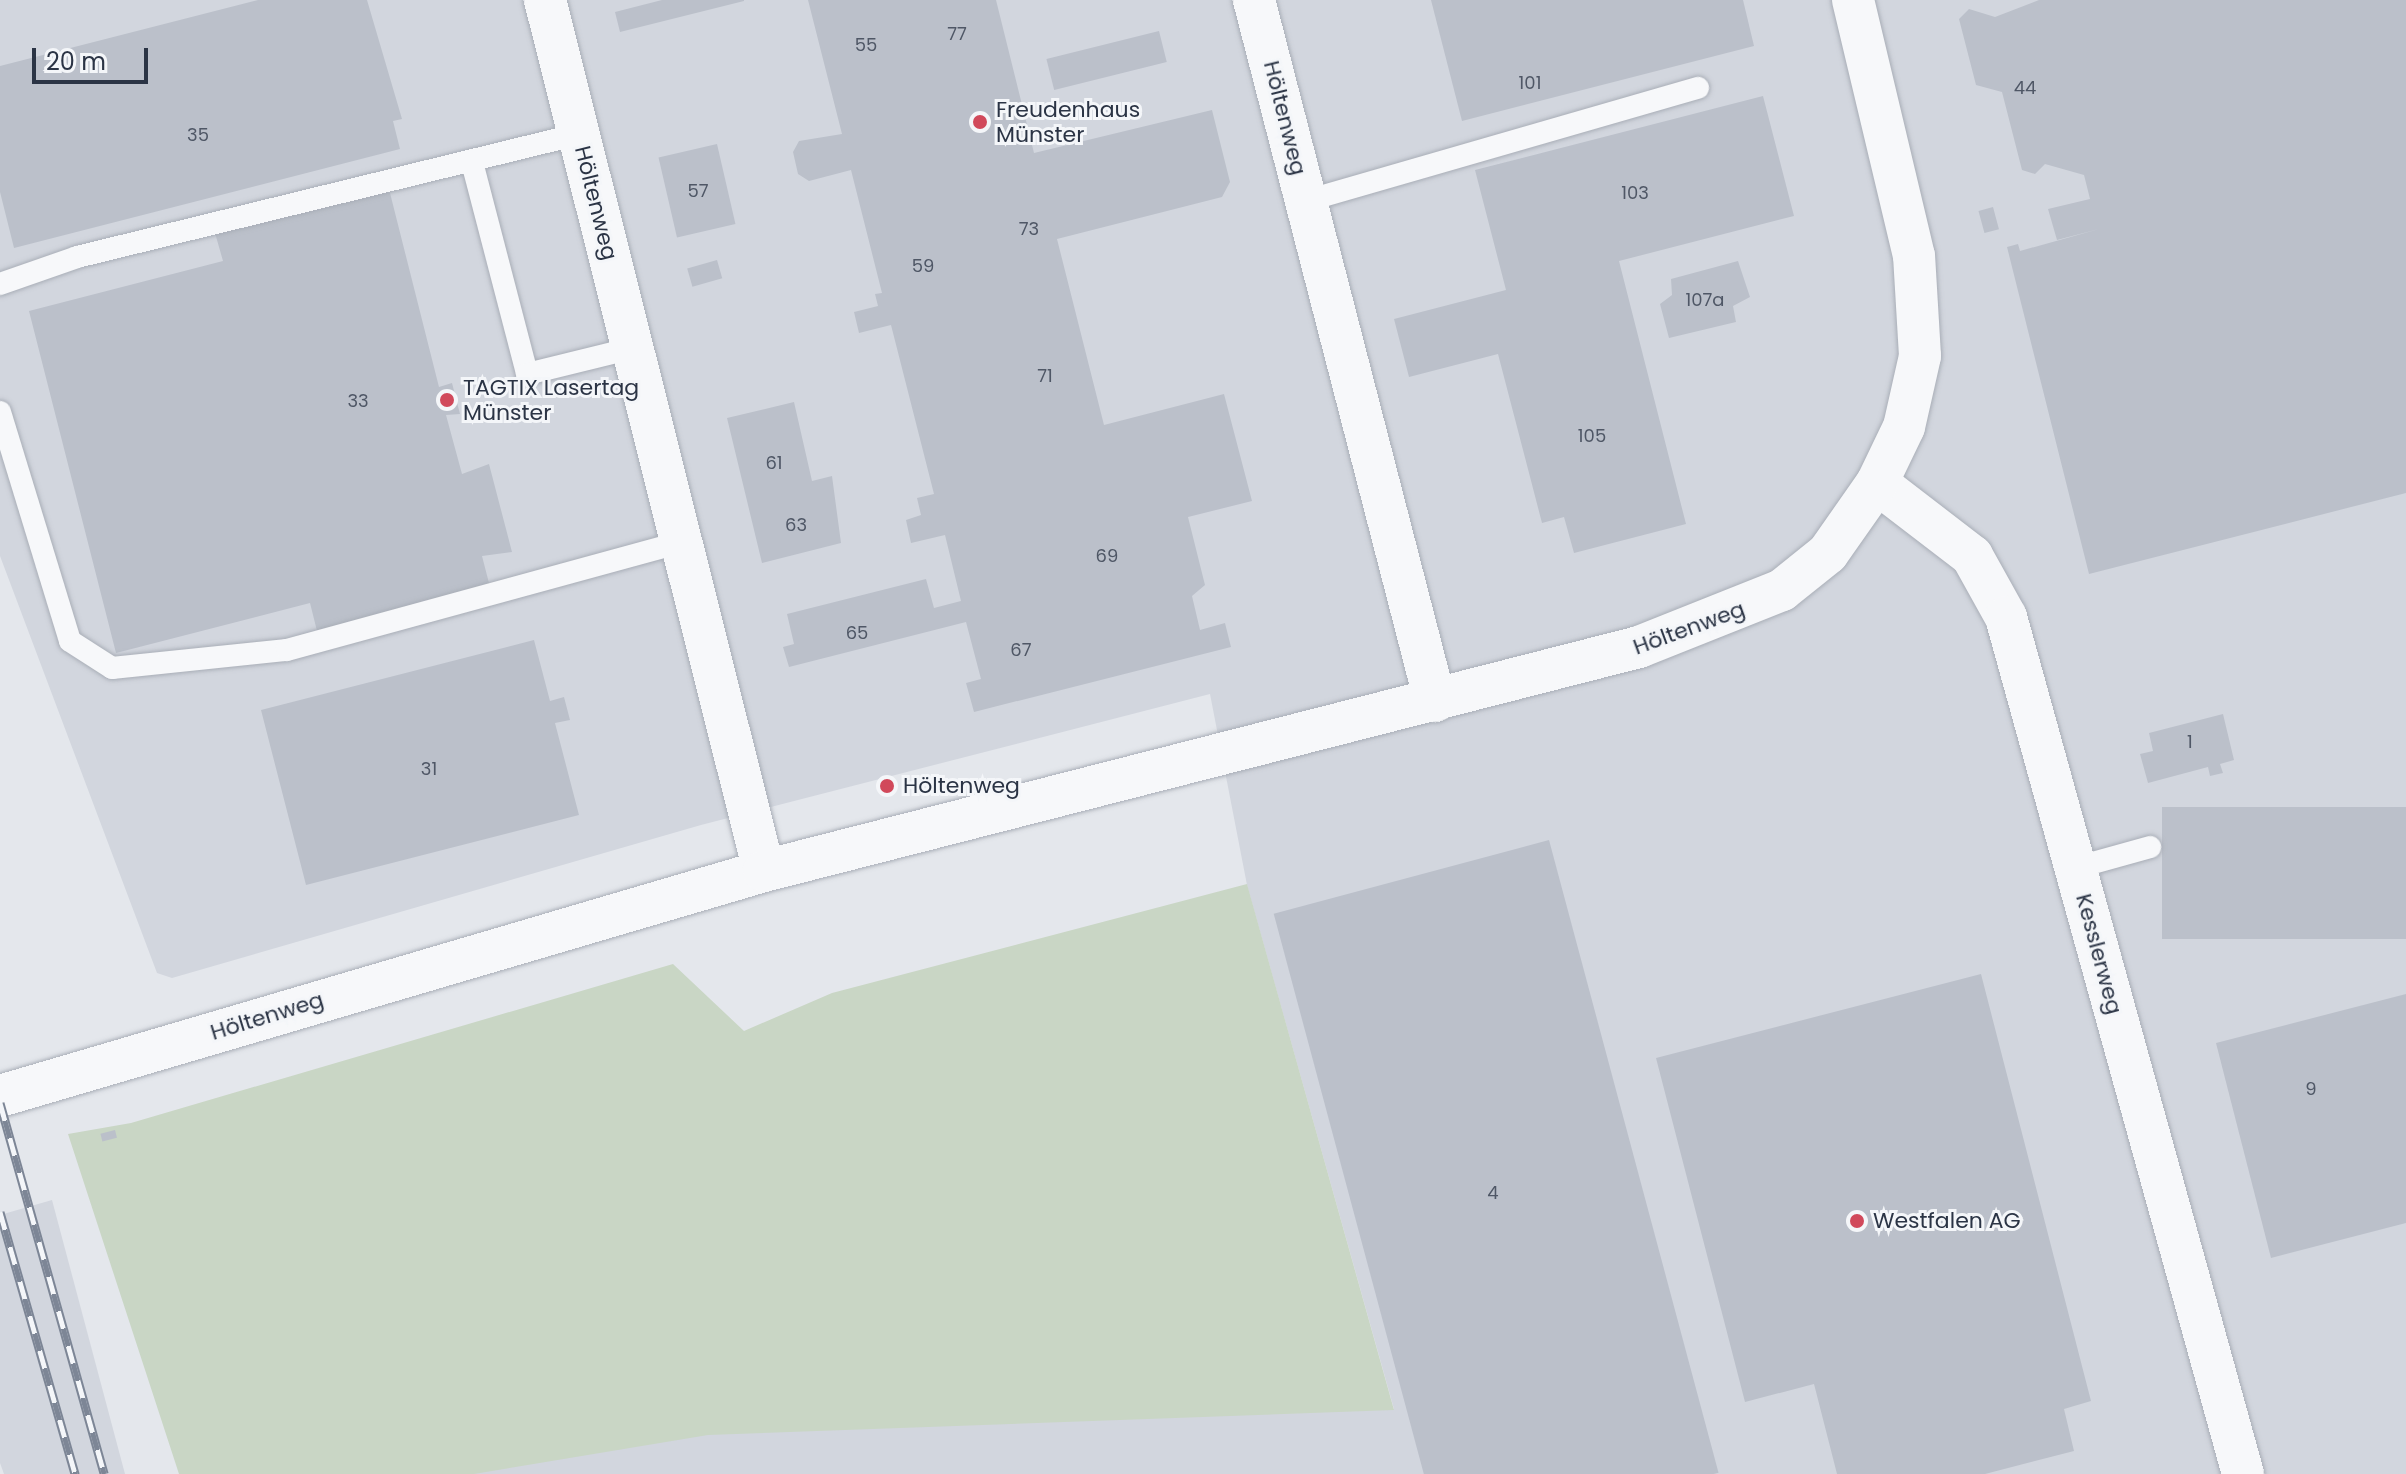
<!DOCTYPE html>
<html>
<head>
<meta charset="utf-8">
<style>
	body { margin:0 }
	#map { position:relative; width:2406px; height:1474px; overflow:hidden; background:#e4e7ec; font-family:Poppins,sans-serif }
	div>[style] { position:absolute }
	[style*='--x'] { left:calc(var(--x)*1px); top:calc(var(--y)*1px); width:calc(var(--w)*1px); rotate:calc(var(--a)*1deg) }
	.built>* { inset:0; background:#d2d6de }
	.green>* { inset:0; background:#c9d6c5 }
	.building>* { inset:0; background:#bbc0ca; transform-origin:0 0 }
	.roads { filter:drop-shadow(0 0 2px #a9aeb7) drop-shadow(0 0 2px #a9aeb7) }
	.lane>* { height:22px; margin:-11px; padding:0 11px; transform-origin:11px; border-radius:11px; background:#f7f8fa }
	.street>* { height:42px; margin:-21px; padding:0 21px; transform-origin:21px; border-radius:21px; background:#f7f8fa }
	.rail>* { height:9px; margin-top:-4.5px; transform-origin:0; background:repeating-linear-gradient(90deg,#f4f6f9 0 18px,#7d8696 0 36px); box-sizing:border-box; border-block:2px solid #7d8696 }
	.dots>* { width:22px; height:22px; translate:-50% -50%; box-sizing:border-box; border:4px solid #f4f6f9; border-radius:50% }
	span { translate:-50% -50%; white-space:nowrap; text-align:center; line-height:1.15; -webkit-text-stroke:6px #f4f6f9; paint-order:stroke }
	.number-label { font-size:18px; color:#4f5766 }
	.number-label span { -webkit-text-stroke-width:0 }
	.poi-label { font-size:22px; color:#2b3445 }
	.left { translate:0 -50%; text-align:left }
	.street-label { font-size:22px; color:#2b3445 }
	.scale { position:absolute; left:32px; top:48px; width:116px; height:36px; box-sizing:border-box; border:4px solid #2b3445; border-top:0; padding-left:10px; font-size:24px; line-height:28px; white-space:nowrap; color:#2b3445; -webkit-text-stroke:6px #f4f6f9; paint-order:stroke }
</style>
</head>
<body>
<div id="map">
	<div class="built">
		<div style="clip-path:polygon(0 0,2406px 0,2406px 1474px,468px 1474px,707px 1432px,1394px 1409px,1247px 885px,1210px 694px,701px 825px,172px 978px,157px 973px,0 556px)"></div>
		<div style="clip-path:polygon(52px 1200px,125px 1474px,4px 1474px,0 1463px,0 1215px)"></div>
	</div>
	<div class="green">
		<div style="clip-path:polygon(1247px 884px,1394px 1410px,708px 1435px,474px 1474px,179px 1474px,68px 1134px,131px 1123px,673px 964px,744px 1031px,832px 993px)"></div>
	</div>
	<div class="building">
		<div style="clip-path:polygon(258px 0,367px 0,402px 119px,393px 121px,400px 149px,14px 248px,0 192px,0 66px)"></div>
		<div style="clip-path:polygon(662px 0,744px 0,744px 1px,620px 32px,615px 12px)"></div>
		<div style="clip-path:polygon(808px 0,996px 0,1034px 153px,1212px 110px,1230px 182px,1222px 197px,1057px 239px,1104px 425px,1224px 394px,1252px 501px,1188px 517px,1205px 585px,1192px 596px,1200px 630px,1225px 623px,1231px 647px,974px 712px,966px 683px,981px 679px,966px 622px,789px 667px,783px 647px,794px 644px,787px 614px,926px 579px,934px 608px,961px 601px,945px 535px,911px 543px,906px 520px,921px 515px,917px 498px,934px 494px,891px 325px,859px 333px,854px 312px,878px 306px,875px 294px,882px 293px,851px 170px,809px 181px,798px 174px,793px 152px,799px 141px,842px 134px)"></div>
		<div style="clip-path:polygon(1431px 0,1743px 0,1754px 46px,1462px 121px)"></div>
		<div style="clip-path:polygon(2039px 0,2406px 0,2406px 493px,2089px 574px,2007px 247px,2018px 244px,2020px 251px,2099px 229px,2057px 240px,2048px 209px,2090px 199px,2084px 175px,2045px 164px,2035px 174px,2022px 170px,2002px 92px,1976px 85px,1959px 19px,1969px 9px,1995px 17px)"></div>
		<div style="left:1159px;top:31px;width:32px;height:116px;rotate:76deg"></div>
		<div style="clip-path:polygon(1763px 96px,1794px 216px,1619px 261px,1686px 524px,1574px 553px,1564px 517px,1542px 523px,1498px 354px,1409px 377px,1394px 319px,1506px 290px,1475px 170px)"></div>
		<div style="left:717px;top:144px;width:82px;height:60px;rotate:77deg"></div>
		<div style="clip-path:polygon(389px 189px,439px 387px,452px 383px,460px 414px,446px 415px,462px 474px,489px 464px,512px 552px,482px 556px,490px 587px,317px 631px,310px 603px,116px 653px,29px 311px,223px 261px,215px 233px)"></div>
		<div style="left:1993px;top:207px;width:23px;height:15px;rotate:75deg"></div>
		<div style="left:717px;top:260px;width:19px;height:31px;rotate:74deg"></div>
		<div style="clip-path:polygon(1738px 261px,1750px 297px,1733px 306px,1736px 322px,1669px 338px,1660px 304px,1672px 295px,1671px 279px)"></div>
		<div style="clip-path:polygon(794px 402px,812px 481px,832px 476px,841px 543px,762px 563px,727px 418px)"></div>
		<div style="clip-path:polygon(534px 640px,550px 701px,564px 697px,570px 720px,555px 723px,579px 815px,306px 885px,261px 710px)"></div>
		<div style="clip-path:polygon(2223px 714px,2234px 760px,2220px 764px,2223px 773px,2210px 776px,2208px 767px,2148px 783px,2140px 754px,2153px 751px,2149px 733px)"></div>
		<div style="left:2406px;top:807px;width:132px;height:244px;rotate:90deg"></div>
		<div style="left:1549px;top:840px;width:655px;height:285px;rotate:75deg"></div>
		<div style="clip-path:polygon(1981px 974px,2091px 1401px,2064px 1409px,2074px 1451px,1985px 1474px,1837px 1474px,1814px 1384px,1745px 1402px,1656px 1058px)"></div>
		<div style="clip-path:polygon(2406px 994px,2406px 1223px,2271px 1258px,2216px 1043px)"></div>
		<div style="left:115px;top:1130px;width:8px;height:15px;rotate:76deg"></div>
	</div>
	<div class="roads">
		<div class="lane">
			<div style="--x:473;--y:166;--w:215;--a:75.4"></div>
			<div style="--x:527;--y:374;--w:109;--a:-13.8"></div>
			<div style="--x:1306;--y:201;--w:408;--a:-16.1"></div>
			<div style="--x:0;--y:284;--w:82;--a:-19.3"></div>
			<div style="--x:77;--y:257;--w:517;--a:-13.77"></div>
			<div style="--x:0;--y:412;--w:239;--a:73"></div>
			<div style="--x:70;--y:641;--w:50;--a:32.7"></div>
			<div style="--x:112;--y:668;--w:176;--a:-5.9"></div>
			<div style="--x:287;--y:650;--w:410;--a:-15.3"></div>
			<div style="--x:2075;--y:868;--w:78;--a:-15.6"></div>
		</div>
		<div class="street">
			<div style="--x:545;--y:0;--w:898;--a:75.89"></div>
			<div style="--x:1254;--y:0;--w:724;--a:75.52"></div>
			<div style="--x:1877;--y:483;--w:120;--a:37.5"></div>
			<div style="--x:1972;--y:556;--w:70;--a:60.9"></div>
			<div style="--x:2006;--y:617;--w:889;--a:74.54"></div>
			<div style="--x:0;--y:1096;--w:796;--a:-16.41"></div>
			<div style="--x:764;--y:871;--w:903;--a:-14.36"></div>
			<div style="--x:1639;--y:647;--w:154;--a:-21.7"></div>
			<div style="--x:1782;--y:590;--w:59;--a:-38.8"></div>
			<div style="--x:1828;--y:553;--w:85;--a:-55"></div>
			<div style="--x:1877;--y:483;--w:62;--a:-64.3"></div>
			<div style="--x:1904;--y:427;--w:73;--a:-77.3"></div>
			<div style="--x:1920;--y:356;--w:100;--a:-93.4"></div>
			<div style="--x:1914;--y:256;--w:263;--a:-103.4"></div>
		</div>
	</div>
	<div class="rail">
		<div style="--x:0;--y:1103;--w:385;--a:74.3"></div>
		<div style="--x:0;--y:1212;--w:273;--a:74"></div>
	</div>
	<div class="dots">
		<div style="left:980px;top:122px;background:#d1495b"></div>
		<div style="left:447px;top:400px;background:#d1495b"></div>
		<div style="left:887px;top:786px;background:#d1495b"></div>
		<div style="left:1857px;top:1221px;background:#d1495b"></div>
	</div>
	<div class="number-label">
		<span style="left:957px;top:34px">77</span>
		<span style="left:866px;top:45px">55</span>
		<span style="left:1530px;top:83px">101</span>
		<span style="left:2025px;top:88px">44</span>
		<span style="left:198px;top:135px">35</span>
		<span style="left:698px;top:191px">57</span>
		<span style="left:1635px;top:193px">103</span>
		<span style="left:1029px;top:229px">73</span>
		<span style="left:923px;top:266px">59</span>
		<span style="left:1705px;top:300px">107a</span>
		<span style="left:1045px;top:376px">71</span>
		<span style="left:358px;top:401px">33</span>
		<span style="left:1592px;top:436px">105</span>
		<span style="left:774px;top:463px">61</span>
		<span style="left:796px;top:525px">63</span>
		<span style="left:1107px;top:556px">69</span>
		<span style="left:857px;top:633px">65</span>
		<span style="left:1021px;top:650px">67</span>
		<span style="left:2190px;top:742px">1</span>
		<span style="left:429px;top:769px">31</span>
		<span style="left:2311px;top:1089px">9</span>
		<span style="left:1493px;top:1193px">4</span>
	</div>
	<div class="poi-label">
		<span class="left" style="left:996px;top:122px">Freudenhaus<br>Münster</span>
		<span class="left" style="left:463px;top:400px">TAGTIX Lasertag<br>Münster</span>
		<span class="left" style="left:903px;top:786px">Höltenweg</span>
		<span class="left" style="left:1873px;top:1221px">Westfalen AG</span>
	</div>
	<div class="street-label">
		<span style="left:1285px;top:118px;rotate:76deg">Höltenweg</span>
		<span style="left:596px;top:203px;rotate:76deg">Höltenweg</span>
		<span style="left:1689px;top:628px;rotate:-20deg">Höltenweg</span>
		<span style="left:2099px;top:954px;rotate:75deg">Kesslerweg</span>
		<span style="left:267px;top:1016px;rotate:-17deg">Höltenweg</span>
	</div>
	<div class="scale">20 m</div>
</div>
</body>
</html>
